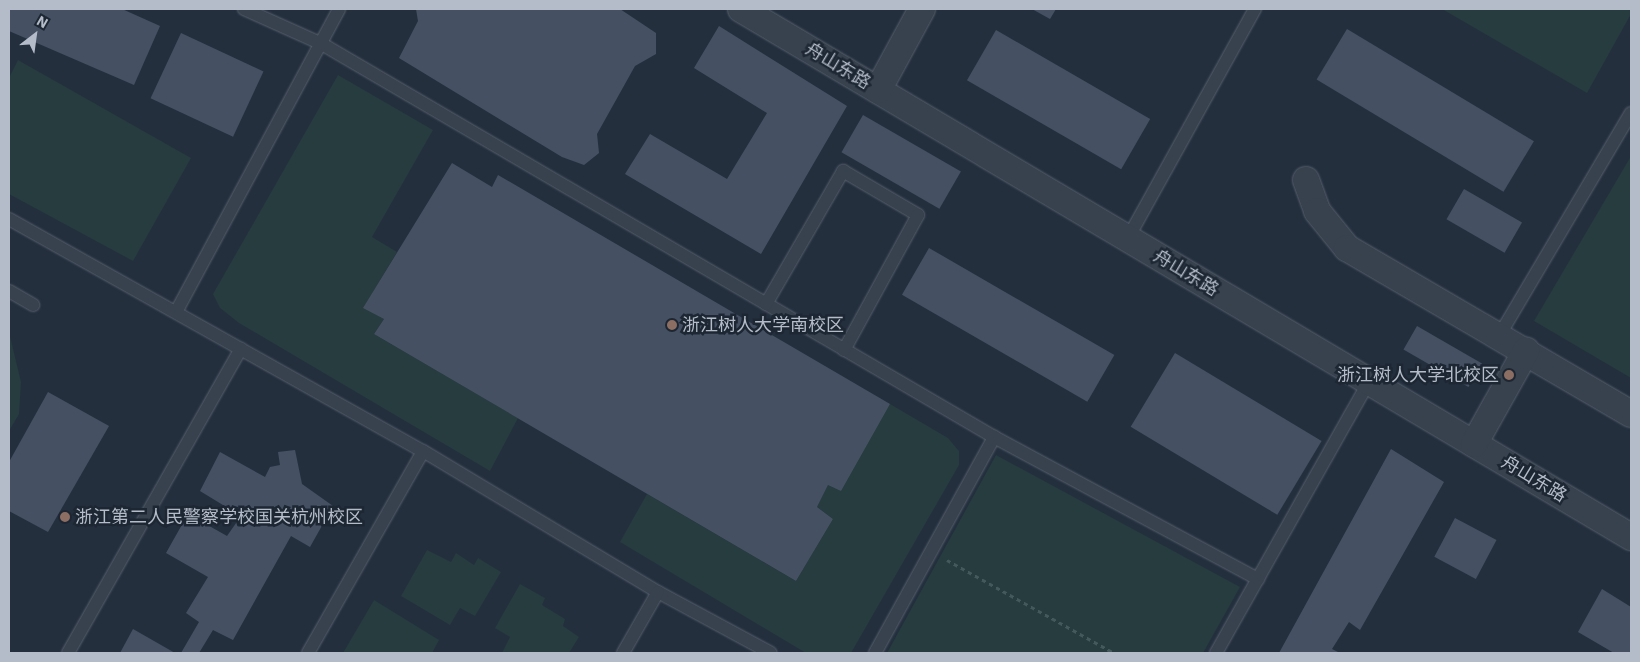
<!DOCTYPE html>
<html>
<head>
<meta charset="utf-8">
<style>
	body { margin:0 }
	#map { position:relative; width:1640px; height:662px; overflow:hidden; background:#242f3e; font-family:"IBM Plex Sans","Noto Sans SC",sans-serif }
	div>[style] { position:absolute }
	[style*='--x'] { left:calc(var(--x)*1px); top:calc(var(--y)*1px); width:calc(var(--w)*1px); rotate:calc(var(--a)*1deg) }
	.green>* { inset:0; background:#263c3f }
	.building>* { inset:0; background:#455162; transform-origin:0 0 }
	.path>* { height:3px; margin-top:-1.5px; transform-origin:0; background:repeating-linear-gradient(90deg,#44595c 0 4px,transparent 0 8px) }
	.roads { filter:drop-shadow(0 0 1px #565f6c) drop-shadow(0 0 1px #565f6c) }
	.lane>* { height:12px; margin:-6px; padding:0 6px; transform-origin:6px; border-radius:6px; background:#38414e }
	.street>* { height:26px; margin:-13px; padding:0 13px; transform-origin:13px; border-radius:13px; background:#38414e }
	.dots>* { width:14px; height:14px; translate:-50% -50%; box-sizing:border-box; border:2px solid #1d2633; border-radius:50% }
	span { translate:-50% -50%; white-space:nowrap; text-align:center; line-height:1.15; -webkit-text-stroke:5px #1d2633; paint-order:stroke }
	.street-label { font-size:18px; color:#b4bcc9 }
	.poi-label { font-size:18px; color:#b4bcc9 }
	.left { translate:0 -50%; text-align:left }
	.right { translate:-100% -50%; text-align:right }
	.frame { position:absolute; inset:0; border:10px solid #b4bcc9; pointer-events:none }
	.north { position:absolute; left:10px; top:10px; width:50px; height:50px; -webkit-text-stroke:4px #1d2633; paint-order:stroke; rotate:30deg; font-size:14px; font-weight:700; line-height:20px; text-align:center; color:#b4bcc9 }
	.north::after { content:''; display:block; margin:auto; width:18px; height:22px; background:#b4bcc9; clip-path:polygon(50% 0,100% 100%,50% 72%,0 100%) }
</style>
</head>
<body>
<div id="map">
	<div class="green">
		<div style="clip-path:polygon(1442px 9px,1631px 9px,1631px 14px,1587px 93px)"></div>
		<div style="clip-path:polygon(18px 60px,191px 158px,133px 261px,9px 194px,9px 78px)"></div>
		<div style="clip-path:polygon(338px 75px,433px 130px,372px 237px,397px 252px,364px 307px,384px 319px,374px 334px,518px 418px,490px 471px,239px 323px,220px 308px,213px 294px)"></div>
		<div style="clip-path:polygon(1631px 156px,1631px 378px,1534px 321px)"></div>
		<div style="clip-path:polygon(9px 332px,21px 382px,19px 414px,9px 431px)"></div>
		<div style="clip-path:polygon(890px 404px,948px 438px,959px 451px,959px 465px,851px 653px,806px 653px,620px 542px,647px 494px,796px 581px,833px 519px,817px 507px,828px 485px)"></div>
		<div style="clip-path:polygon(996px 455px,1240px 587px,1203px 653px,887px 653px)"></div>
		<div style="clip-path:polygon(427px 550px,451px 562px,456px 553px,474px 565px,478px 558px,501px 572px,475px 616px,460px 608px,450px 625px,401px 596px)"></div>
		<div style="clip-path:polygon(520px 584px,545px 598px,542px 605px,565px 619px,563px 626px,579px 637px,569px 653px,502px 653px,510px 637px,495px 628px)"></div>
		<div style="clip-path:polygon(374px 600px,439px 640px,432px 653px,343px 653px)"></div>
	</div>
	<div class="building">
		<div style="clip-path:polygon(9px 9px,122px 9px,160px 26px,134px 85px,9px 31px)"></div>
		<div style="clip-path:polygon(416px 9px,620px 9px,656px 33px,656px 54px,635px 66px,597px 134px,599px 153px,584px 165px,562px 157px,399px 58px,418px 21px)"></div>
		<div style="clip-path:polygon(1032px 9px,1056px 9px,1050px 19px)"></div>
		<div style="clip-path:polygon(719px 26px,847px 106px,761px 254px,625px 174px,650px 134px,727px 179px,767px 113px,694px 68px)"></div>
		<div style="left:1347px;top:29px;width:218px;height:59px;rotate:31deg"></div>
		<div style="left:996px;top:30px;width:178px;height:58px;rotate:30deg"></div>
		<div style="left:181px;top:33px;width:91px;height:72px;rotate:25deg"></div>
		<div style="left:863px;top:115px;width:113px;height:43px;rotate:30deg"></div>
		<div style="clip-path:polygon(452px 163px,492px 187px,498px 175px,890px 404px,841px 491px,828px 485px,817px 507px,833px 519px,796px 581px,374px 334px,384px 319px,363px 308px)"></div>
		<div style="left:1464px;top:189px;width:67px;height:35px;rotate:30deg"></div>
		<div style="left:929px;top:248px;width:214px;height:54px;rotate:30deg"></div>
		<div style="left:1417px;top:326px;width:75px;height:27px;rotate:30deg"></div>
		<div style="left:1175px;top:353px;width:171px;height:86px;rotate:31deg"></div>
		<div style="clip-path:polygon(48px 392px,109px 426px,48px 532px,9px 511px,9px 462px)"></div>
		<div style="clip-path:polygon(1391px 449px,1444px 482px,1360px 630px,1349px 622px,1332px 649px,1340px 653px,1279px 653px)"></div>
		<div style="clip-path:polygon(295px 450px,302px 484px,333px 506px,310px 547px,291px 536px,233px 640px,213px 630px,199px 653px,181px 653px,199px 622px,186px 613px,208px 577px,166px 553px,188px 514px,227px 536px,241px 516px,200px 491px,220px 452px,265px 477px,270px 467px,280px 465px,278px 452px)"></div>
		<div style="left:1455px;top:518px;width:47px;height:44px;rotate:28deg"></div>
		<div style="clip-path:polygon(1602px 589px,1631px 607px,1631px 653px,1614px 653px,1578px 632px)"></div>
		<div style="clip-path:polygon(133px 629px,175px 653px,120px 653px)"></div>
	</div>
	<div class="path">
		<div style="--x:947;--y:560;--w:191;--a:29.1"></div>
	</div>
	<div class="roads">
		<div class="lane">
			<div style="--x:244;--y:9;--w:85;--a:24.2"></div>
			<div style="--x:322;--y:44;--w:778;--a:30.32"></div>
			<div style="--x:994;--y:437;--w:300;--a:28.3"></div>
			<div style="--x:9;--y:219;--w:475;--a:29.3"></div>
			<div style="--x:423;--y:451;--w:274;--a:31"></div>
			<div style="--x:658;--y:592;--w:128;--a:28.4"></div>
			<div style="--x:1128;--y:238;--w:262;--a:-61"></div>
			<div style="--x:9;--y:291;--w:28;--a:30"></div>
			<div style="--x:766;--y:304;--w:154;--a:-59.9"></div>
			<div style="--x:843;--y:171;--w:87;--a:30.4"></div>
			<div style="--x:918;--y:215;--w:154;--a:118.7"></div>
			<div style="--x:176;--y:312;--w:344;--a:-61.7"></div>
			<div style="--x:1499;--y:336;--w:259;--a:-59.4"></div>
			<div style="--x:68;--y:653;--w:350;--a:-60.4"></div>
			<div style="--x:308;--y:653;--w:232;--a:-60.3"></div>
			<div style="--x:623;--y:653;--w:70;--a:-60.2"></div>
			<div style="--x:875;--y:653;--w:247;--a:-61.1"></div>
			<div style="--x:1216;--y:653;--w:312;--a:-60.6"></div>
		</div>
		<div class="street">
			<div style="--x:741;--y:9;--w:1035;--a:30.68"></div>
			<div style="--x:878;--y:90;--w:92;--a:-61.5"></div>
			<div style="--x:1306;--y:180;--w:33;--a:70"></div>
			<div style="--x:1317;--y:211;--w:48;--a:51"></div>
			<div style="--x:1347;--y:248;--w:329;--a:30.3"></div>
			<div style="--x:1474;--y:444;--w:107;--a:-60.8"></div>
		</div>
	</div>
	<div class="dots">
		<div style="left:672px;top:325px;background:#8d6e63"></div>
		<div style="left:1509px;top:375px;background:#8d6e63"></div>
		<div style="left:65px;top:517px;background:#8d6e63"></div>
	</div>
	<div class="street-label">
		<span style="left:838px;top:66px;rotate:31deg">舟山东路</span>
		<span style="left:1186px;top:273px;rotate:31deg">舟山东路</span>
		<span style="left:1534px;top:479px;rotate:31deg">舟山东路</span>
	</div>
	<div class="poi-label">
		<span class="left" style="left:682px;top:325px">浙江树人大学南校区</span>
		<span class="right" style="left:1499px;top:375px">浙江树人大学北校区</span>
		<span class="left" style="left:75px;top:517px">浙江第二人民警察学校国关杭州校区</span>
	</div>
	<div class="frame"></div>
	<div class="north">N</div>
</div>
</body>
</html>
